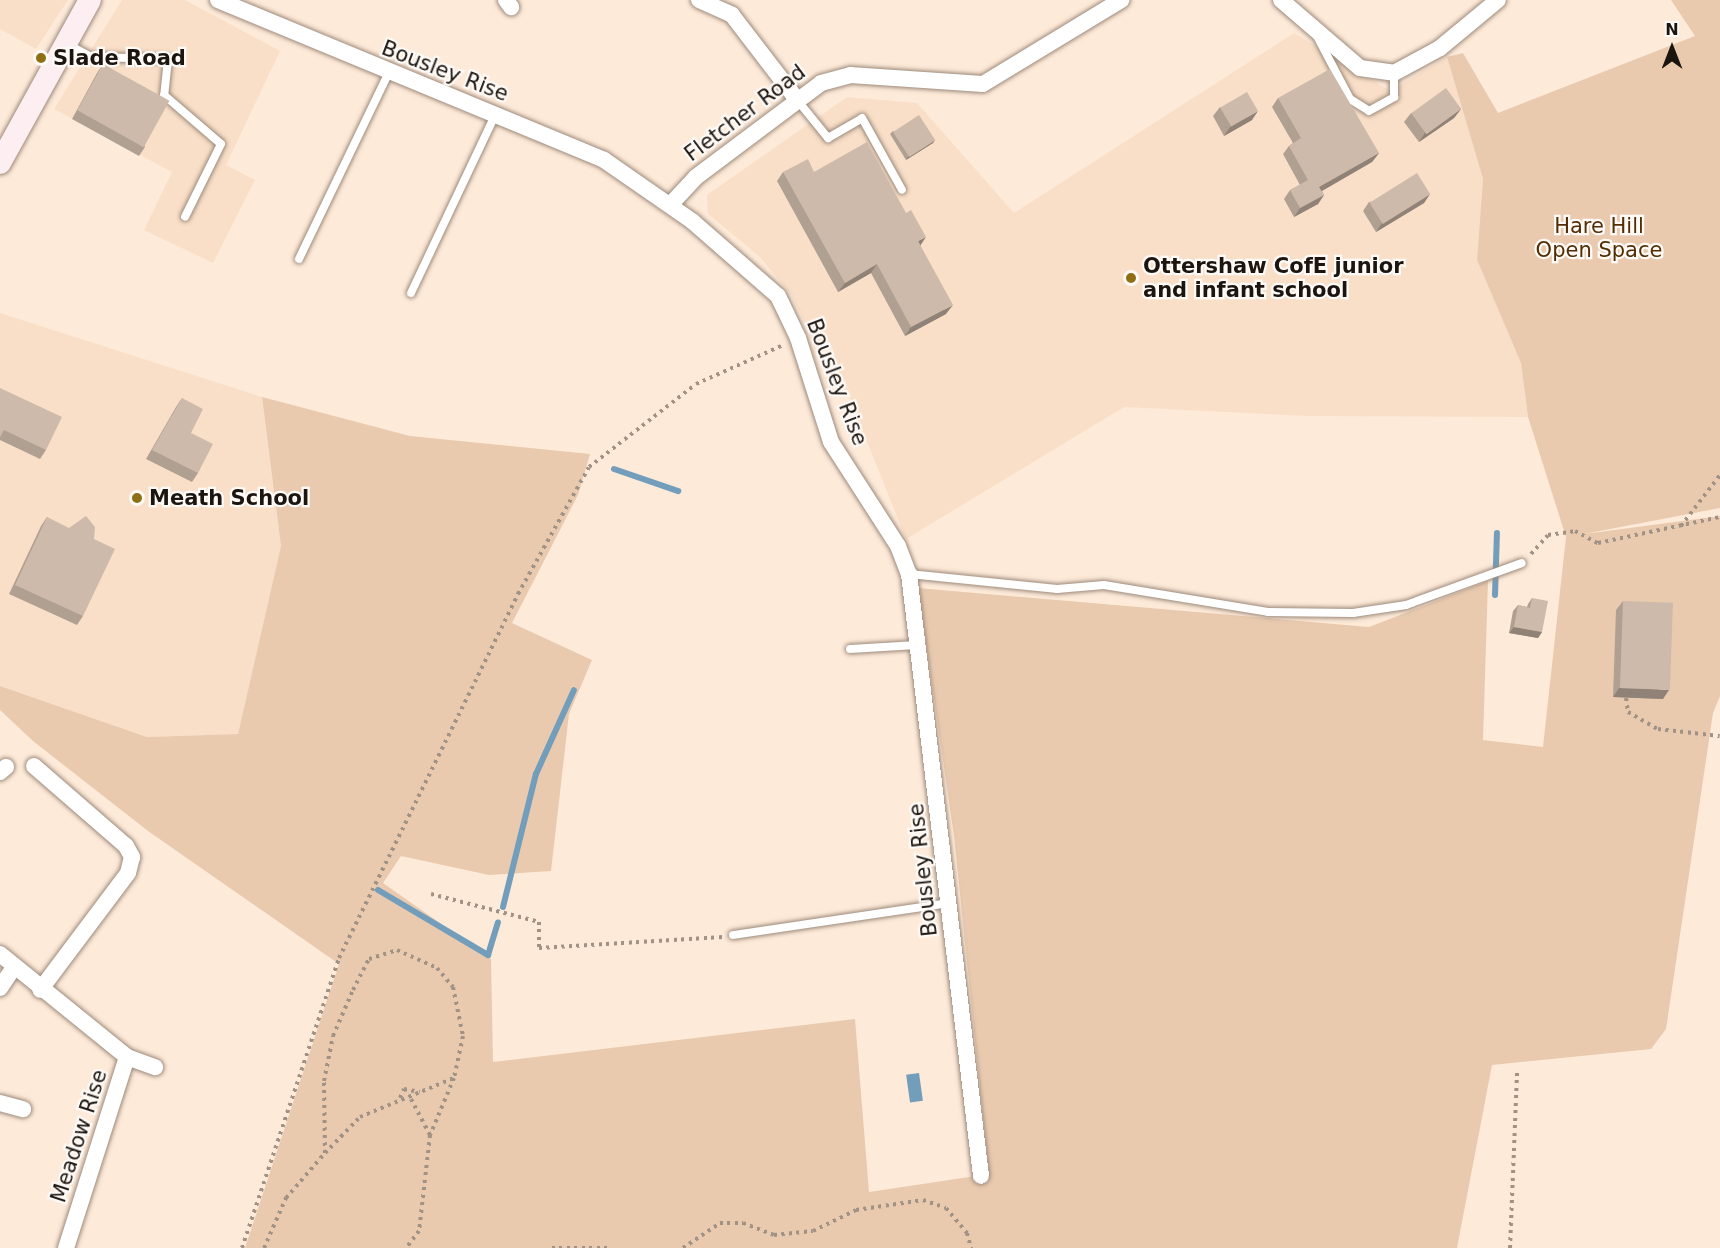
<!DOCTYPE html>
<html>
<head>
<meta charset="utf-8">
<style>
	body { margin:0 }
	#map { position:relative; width:1720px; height:1248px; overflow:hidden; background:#feead9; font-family:"DejaVu Sans",sans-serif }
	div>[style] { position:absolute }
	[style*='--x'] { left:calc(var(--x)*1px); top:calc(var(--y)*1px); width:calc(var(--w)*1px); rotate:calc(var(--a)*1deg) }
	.built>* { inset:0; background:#f9dfc8 }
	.green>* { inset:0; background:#e9caaf }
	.water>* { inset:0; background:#729dbb; transform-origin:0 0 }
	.stream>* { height:6px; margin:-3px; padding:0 3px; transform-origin:3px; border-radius:3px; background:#729dbb }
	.path>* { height:4px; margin-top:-2px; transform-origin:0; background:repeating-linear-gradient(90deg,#a19286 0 3px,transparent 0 7.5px) }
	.roads { filter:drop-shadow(0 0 2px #9c8a7b) drop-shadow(0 0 2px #9c8a7b) }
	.lane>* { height:8px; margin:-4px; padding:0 4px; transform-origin:4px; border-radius:4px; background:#fff }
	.street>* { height:16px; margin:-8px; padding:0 8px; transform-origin:8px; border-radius:8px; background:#fff }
	.secondary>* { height:22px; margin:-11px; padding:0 11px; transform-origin:11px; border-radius:11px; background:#fceef1 }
	.wall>* { inset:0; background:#b0a092 }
	.shaded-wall>* { inset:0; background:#908277 }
	.building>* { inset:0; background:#cdbaaa; transform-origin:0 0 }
	.dots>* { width:16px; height:16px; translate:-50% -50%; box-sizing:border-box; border:3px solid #fefaf7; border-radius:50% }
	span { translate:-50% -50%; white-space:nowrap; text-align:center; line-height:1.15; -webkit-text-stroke:4.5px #fefaf7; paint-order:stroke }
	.poi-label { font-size:21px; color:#1c150f; font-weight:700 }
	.left { translate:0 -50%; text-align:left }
	.street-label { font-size:21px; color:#1c150f }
	.park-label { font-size:21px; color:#532e04 }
	.north { position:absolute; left:1642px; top:18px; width:60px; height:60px; -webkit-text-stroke:4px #fefaf7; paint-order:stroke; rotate:0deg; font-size:16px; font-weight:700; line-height:24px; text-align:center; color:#1c150f }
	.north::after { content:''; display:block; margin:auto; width:21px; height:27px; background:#1c150f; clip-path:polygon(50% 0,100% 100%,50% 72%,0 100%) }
</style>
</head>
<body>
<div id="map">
	<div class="built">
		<div style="clip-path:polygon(0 0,68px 0,36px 49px,0 29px)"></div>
		<div style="clip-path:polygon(122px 0,185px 0,280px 51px,226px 165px,255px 180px,213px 263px,144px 230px,172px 172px,54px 109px)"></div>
		<div style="clip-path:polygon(1294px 33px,1390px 91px,1447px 57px,1483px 179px,1477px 260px,1521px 363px,1528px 417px,1307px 416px,1124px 407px,906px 539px,830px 349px,813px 341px,792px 296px,760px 257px,708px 214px,707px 195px,847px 97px,917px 103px,1014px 213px)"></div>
		<div style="clip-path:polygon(0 313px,262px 397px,281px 546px,238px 734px,147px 737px,0 686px)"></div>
	</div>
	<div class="green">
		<div style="clip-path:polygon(1671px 0,1720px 0,1720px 508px,1584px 534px,1720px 516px,1720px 696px,1713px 713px,1666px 1029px,1651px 1049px,1492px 1065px,1457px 1248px,245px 1248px,339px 964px,148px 831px,33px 741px,0 710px,0 686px,147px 737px,238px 734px,281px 546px,262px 397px,410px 436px,590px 454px,578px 495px,512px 623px,592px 660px,569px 714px,551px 871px,489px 875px,401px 856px,383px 883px,491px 959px,493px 1062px,855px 1019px,869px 1192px,989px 1174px,954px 836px,918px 588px,1369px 627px,1488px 581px,1483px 740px,1543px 747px,1566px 537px,1528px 417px,1521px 363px,1477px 260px,1483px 179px,1447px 57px,1463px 53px,1498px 113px,1695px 36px)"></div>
	</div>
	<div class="water">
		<div style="left:919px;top:1073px;width:28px;height:13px;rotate:82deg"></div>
	</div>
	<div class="stream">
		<div style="--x:614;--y:469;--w:68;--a:19"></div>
		<div style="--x:1495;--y:595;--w:62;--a:-88.2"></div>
		<div style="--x:378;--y:890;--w:128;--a:30.6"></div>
		<div style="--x:488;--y:955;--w:34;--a:-73"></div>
		<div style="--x:503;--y:907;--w:137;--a:-76.1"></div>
		<div style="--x:536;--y:774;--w:92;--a:-65.7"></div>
	</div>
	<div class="path">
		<div style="--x:1681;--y:526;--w:64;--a:-52.6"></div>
		<div style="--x:1531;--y:554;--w:25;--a:-48"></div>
		<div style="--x:1548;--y:535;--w:27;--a:-8"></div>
		<div style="--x:1575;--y:531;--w:26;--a:28"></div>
		<div style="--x:1598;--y:543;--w:125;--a:-12"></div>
		<div style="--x:1626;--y:698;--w:14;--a:82"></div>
		<div style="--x:1628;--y:712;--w:34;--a:30"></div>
		<div style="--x:1658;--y:729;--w:62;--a:6.4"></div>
		<div style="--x:431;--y:894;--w:112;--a:14.5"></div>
		<div style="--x:539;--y:922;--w:26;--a:90"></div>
		<div style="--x:539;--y:948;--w:184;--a:-3.4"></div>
		<div style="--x:400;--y:1098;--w:10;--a:-66"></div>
		<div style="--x:404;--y:1089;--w:16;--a:11"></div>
		<div style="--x:411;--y:1099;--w:41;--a:62.2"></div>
		<div style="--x:325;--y:1153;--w:50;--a:-45.8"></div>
		<div style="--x:360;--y:1117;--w:102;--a:-22.5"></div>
		<div style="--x:242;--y:1248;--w:306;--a:-71.5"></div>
		<div style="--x:339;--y:958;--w:406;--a:-63.8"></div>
		<div style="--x:518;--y:594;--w:145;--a:-60.8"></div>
		<div style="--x:589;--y:467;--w:135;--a:-37.8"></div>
		<div style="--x:696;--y:384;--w:95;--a:-24.1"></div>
		<div style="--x:264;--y:1248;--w:55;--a:-66.3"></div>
		<div style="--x:286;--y:1198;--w:60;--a:-49.1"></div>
		<div style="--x:325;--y:1153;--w:72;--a:-90.8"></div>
		<div style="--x:324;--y:1081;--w:46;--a:-78.7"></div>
		<div style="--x:333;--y:1036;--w:50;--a:-66.5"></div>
		<div style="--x:353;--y:990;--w:35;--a:-63"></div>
		<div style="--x:369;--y:959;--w:29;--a:-18"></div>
		<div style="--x:397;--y:950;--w:44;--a:24.2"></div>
		<div style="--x:437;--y:968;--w:25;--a:50"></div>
		<div style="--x:453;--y:987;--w:50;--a:78.5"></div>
		<div style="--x:463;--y:1036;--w:43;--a:102.1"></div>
		<div style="--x:454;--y:1078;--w:62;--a:112.8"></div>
		<div style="--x:430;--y:1135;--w:97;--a:96.5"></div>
		<div style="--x:419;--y:1231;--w:21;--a:127"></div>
		<div style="--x:552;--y:1248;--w:55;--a:0"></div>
		<div style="--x:683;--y:1248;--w:45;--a:-34"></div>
		<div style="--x:720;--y:1223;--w:23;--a:0"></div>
		<div style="--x:743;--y:1223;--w:33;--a:21"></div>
		<div style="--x:774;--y:1235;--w:39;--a:-6"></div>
		<div style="--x:813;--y:1231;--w:48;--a:-26"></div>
		<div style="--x:856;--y:1210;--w:68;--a:-8.5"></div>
		<div style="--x:923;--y:1200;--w:24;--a:19"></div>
		<div style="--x:946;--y:1208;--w:33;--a:50"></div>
		<div style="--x:967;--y:1233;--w:16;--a:75"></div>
		<div style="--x:1510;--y:1248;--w:178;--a:-87.7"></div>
	</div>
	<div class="roads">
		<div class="lane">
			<div style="--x:1318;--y:38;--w:69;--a:62.3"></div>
			<div style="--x:1350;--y:99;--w:22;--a:32"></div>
			<div style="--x:1369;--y:111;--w:29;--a:-29"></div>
			<div style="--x:1394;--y:97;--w:24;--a:-90"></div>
			<div style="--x:67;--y:44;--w:27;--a:28"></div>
			<div style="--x:91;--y:57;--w:77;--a:1.5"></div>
			<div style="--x:168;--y:59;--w:36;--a:96"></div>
			<div style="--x:164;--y:95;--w:75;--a:40.7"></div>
			<div style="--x:221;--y:144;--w:81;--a:116.3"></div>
			<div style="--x:798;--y:101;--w:48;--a:51"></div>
			<div style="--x:828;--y:138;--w:39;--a:-30"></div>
			<div style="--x:862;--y:118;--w:82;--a:60.9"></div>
			<div style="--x:299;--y:259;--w:205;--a:-64.3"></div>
			<div style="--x:411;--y:293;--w:197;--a:-64.7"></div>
			<div style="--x:909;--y:574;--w:149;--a:5.8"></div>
			<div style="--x:1057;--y:589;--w:47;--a:-4.9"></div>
			<div style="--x:1104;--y:585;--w:166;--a:9.3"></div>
			<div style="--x:1268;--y:612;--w:85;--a:0.7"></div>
			<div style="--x:1353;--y:613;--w:54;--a:-8.6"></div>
			<div style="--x:1406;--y:605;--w:123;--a:-19.9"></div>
			<div style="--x:850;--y:649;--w:67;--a:-3.4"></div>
			<div style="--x:733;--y:935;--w:218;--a:-8.4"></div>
		</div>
		<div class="street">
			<div style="--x:218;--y:0;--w:418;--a:22.5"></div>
			<div style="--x:604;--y:160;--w:107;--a:34.7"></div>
			<div style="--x:692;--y:221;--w:114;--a:41.1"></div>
			<div style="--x:778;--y:296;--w:47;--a:64.5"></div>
			<div style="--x:798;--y:338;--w:109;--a:72.4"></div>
			<div style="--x:831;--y:442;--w:124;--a:57.2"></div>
			<div style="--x:898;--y:546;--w:30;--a:69"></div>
			<div style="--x:909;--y:574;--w:606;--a:83.18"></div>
			<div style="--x:506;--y:0;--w:9;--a:54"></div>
			<div style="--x:699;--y:0;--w:36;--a:24"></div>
			<div style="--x:732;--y:15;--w:108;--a:52.5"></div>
			<div style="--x:1281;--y:0;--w:104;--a:40.7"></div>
			<div style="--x:1360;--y:68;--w:34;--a:8"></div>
			<div style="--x:1394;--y:73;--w:52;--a:-28.5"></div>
			<div style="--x:1440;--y:48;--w:75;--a:-39.6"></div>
			<div style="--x:670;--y:205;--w:38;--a:-47"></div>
			<div style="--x:696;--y:177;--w:156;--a:-36.9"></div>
			<div style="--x:821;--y:83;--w:30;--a:-15"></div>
			<div style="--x:850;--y:75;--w:133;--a:3.9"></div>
			<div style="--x:983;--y:84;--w:162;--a:-31.3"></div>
			<div style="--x:34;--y:766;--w:122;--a:41"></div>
			<div style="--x:126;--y:846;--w:13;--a:61"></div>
			<div style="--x:132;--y:857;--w:16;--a:104"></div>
			<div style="--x:128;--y:873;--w:146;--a:126.9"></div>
			<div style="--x:0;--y:772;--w:8;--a:-40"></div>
			<div style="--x:0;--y:954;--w:164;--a:39"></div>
			<div style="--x:127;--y:1057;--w:201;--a:107.7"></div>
			<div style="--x:0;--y:988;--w:25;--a:-56"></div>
			<div style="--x:127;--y:1057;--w:30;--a:20"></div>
			<div style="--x:0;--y:1103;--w:24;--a:15"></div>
		</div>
		<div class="secondary">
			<div style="--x:0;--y:163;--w:186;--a:-61.1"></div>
		</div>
	</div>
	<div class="wall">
		<div style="clip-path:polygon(103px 64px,145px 147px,139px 156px,72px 119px,97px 73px)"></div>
		<div style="clip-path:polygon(1278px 98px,1379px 153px,1372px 162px,1322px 191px,1324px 195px,1318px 204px,1294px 217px,1284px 199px,1290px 190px,1300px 185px,1283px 154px,1289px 146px,1293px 143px,1272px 107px)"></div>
		<div style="clip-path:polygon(1220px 107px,1252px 120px,1224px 136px,1213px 116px)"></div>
		<div style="clip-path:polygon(1461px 109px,1454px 118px,1419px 142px,1404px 122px,1411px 113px)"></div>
		<div style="clip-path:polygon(893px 131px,935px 140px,933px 143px,906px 160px,890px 134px)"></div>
		<div style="clip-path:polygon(783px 172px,814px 172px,920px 245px,946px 314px,905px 336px,871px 273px,838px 292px,777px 181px)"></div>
		<div style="clip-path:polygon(1430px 194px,1424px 203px,1376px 232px,1363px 211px,1369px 202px)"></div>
		<div style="clip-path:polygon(0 388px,46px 450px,40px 459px,0 440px)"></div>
		<div style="clip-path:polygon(182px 398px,191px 433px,198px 473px,192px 482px,146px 459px,176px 407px)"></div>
		<div style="clip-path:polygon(47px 517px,83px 616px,77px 625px,9px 594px,41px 526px)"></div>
		<div style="clip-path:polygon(1532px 598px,1542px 632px,1538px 638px,1509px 633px,1513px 611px,1518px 605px,1527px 607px,1528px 604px)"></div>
		<div style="clip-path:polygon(1623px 601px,1663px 699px,1613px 697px,1616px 610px)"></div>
	</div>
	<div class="shaded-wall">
		<div style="clip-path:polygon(1461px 109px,1454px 118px,1419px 142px,1425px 133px)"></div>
		<div style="clip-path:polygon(1258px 111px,1252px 120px,1224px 136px,1230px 127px)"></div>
		<div style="clip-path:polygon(935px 140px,933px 143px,906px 160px,908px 157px)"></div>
		<div style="clip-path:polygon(1379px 153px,1372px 162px,1313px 196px,1319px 187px)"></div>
		<div style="clip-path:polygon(1430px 194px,1424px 203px,1376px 232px,1382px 223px)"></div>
		<div style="clip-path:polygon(1324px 195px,1318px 204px,1294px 217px,1300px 208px)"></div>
		<div style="clip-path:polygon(926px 237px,920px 246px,918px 241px)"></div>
		<div style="clip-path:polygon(877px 264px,871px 273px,838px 292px,845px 283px)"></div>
		<div style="clip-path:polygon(953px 305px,946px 314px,905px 336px,911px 327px)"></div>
		<div style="clip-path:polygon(1514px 627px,1542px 632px,1538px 638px,1509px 633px)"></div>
		<div style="clip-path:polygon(1619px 688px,1669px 690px,1663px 699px,1613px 697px)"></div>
	</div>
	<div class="building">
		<div style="left:103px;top:64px;width:76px;height:53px;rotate:29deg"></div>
		<div style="clip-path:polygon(1330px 69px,1379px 153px,1319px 187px,1324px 195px,1300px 208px,1290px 190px,1308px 180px,1289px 146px,1301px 138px,1278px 98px)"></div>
		<div style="left:1446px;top:88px;width:26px;height:43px;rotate:54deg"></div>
		<div style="left:1247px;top:92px;width:22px;height:31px;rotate:60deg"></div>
		<div style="left:919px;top:115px;width:30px;height:31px;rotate:57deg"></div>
		<div style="clip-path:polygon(867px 142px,906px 213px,911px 210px,926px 237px,918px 241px,953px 305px,911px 327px,877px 264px,845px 283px,783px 172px,808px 159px,814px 172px)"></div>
		<div style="left:1417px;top:173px;width:25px;height:56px;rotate:58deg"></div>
		<div style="clip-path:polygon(0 388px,62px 417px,46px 450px,4px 430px,0 437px)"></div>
		<div style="clip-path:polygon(182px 398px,203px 409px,191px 433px,213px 444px,198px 473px,152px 450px)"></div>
		<div style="clip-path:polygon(86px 516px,95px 527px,94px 539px,115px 549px,83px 616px,15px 585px,47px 517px,69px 528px)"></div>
		<div style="clip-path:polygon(1532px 598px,1548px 601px,1542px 632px,1514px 627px,1518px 605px,1530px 608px)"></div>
		<div style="left:1623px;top:601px;width:50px;height:87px;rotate:2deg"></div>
	</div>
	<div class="dots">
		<div style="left:41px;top:58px;background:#8e6f13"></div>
		<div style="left:1131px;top:278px;background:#8e6f13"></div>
		<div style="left:137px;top:498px;background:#8e6f13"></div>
	</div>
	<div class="poi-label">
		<span class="left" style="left:53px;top:58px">Slade Road</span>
		<span class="left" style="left:1143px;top:278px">Ottershaw CofE junior<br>and infant school</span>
		<span class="left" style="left:149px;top:498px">Meath School</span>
	</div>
	<div class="street-label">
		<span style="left:445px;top:71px;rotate:21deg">Bousley Rise</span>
		<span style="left:745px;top:113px;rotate:-37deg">Fletcher Road</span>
		<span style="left:837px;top:382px;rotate:69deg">Bousley Rise</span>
		<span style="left:923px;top:870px;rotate:-96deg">Bousley Rise</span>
		<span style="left:79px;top:1136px;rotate:-72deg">Meadow Rise</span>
	</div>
	<div class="park-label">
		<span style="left:1599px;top:238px">Hare Hill<br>Open Space</span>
	</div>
	<div class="north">N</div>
</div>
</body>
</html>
